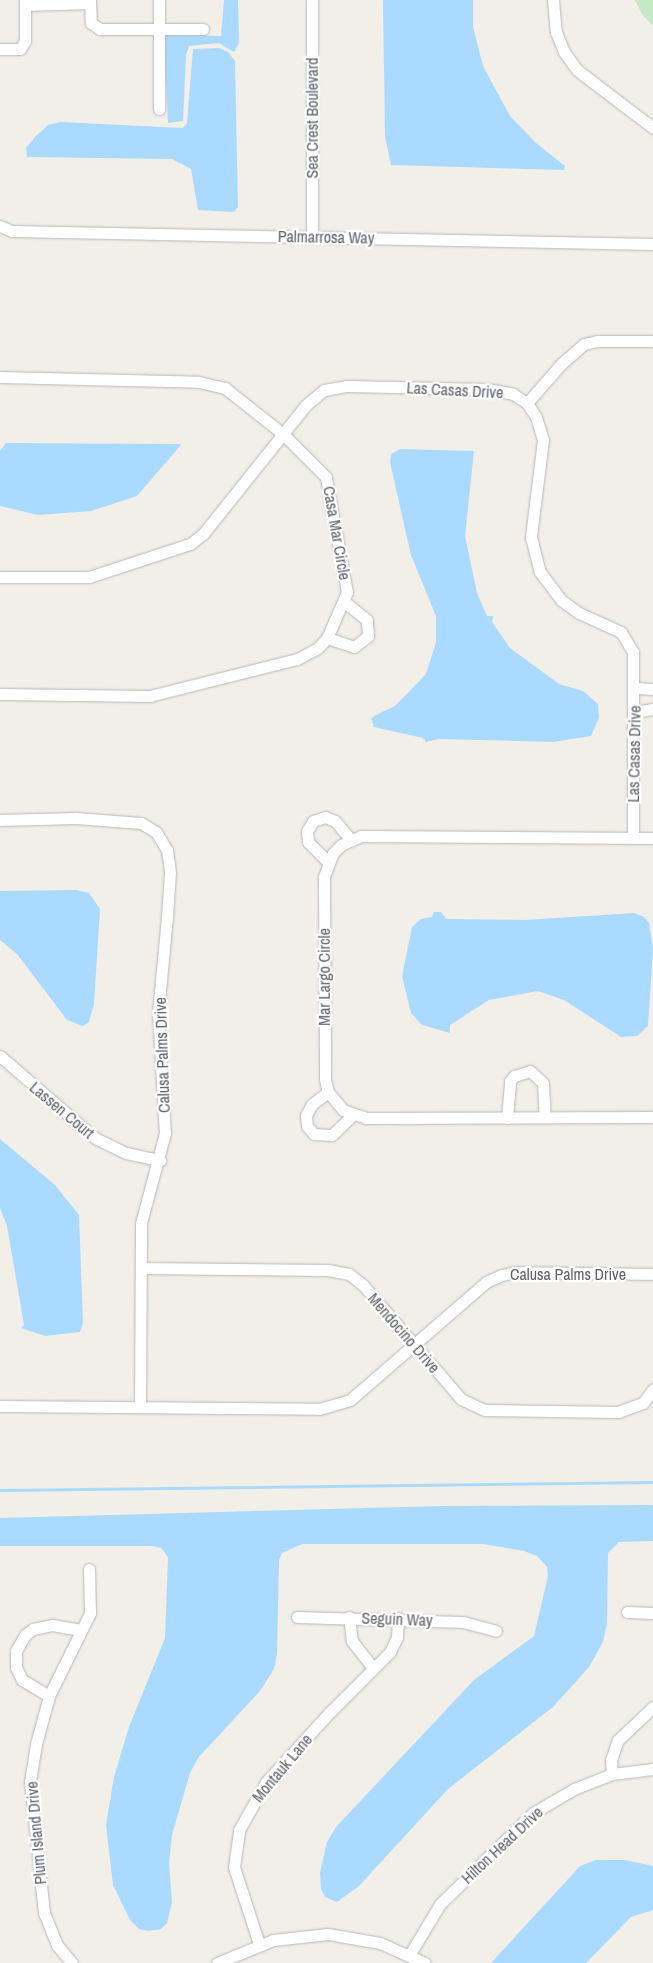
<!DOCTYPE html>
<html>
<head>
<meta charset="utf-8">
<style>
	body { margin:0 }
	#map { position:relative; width:653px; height:1963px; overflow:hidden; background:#f1efe8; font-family:"Archivo Narrow",sans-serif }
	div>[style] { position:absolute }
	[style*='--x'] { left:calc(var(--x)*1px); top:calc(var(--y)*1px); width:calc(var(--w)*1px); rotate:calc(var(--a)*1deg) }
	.green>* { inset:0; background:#c5e8c5 }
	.water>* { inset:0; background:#aadaff }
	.stream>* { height:3px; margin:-1.5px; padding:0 1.5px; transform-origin:1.5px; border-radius:1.5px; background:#aadaff }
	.roads { filter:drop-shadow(0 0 1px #b5b8bc) drop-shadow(0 0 1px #b5b8bc) }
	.minor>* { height:11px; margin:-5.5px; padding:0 5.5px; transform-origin:5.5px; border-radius:5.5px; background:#fff }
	span { translate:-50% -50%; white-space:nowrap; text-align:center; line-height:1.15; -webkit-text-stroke:4.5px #fff; paint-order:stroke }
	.street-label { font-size:16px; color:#5f6368 }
</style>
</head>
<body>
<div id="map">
	<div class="green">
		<div style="clip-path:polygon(635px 0,653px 0,653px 26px,642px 14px)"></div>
	</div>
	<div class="water">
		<div style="clip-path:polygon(224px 0,238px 0,239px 43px,234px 52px,219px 43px,189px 46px,186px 55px,183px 121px,168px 123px,164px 35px,221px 36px)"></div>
		<div style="clip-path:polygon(383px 0,473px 0,473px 27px,483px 66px,510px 116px,536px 143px,565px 166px,564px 170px,391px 165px,385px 136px)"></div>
		<div style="clip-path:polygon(219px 48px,228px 52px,235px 61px,238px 207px,234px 212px,198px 210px,191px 169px,172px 159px,27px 157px,26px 148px,35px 137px,48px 125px,61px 122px,183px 128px,187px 123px,193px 49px)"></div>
		<div style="clip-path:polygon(6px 443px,180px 444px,181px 445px,137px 496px,91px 511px,38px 515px,0 506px,0 451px)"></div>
		<div style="clip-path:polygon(400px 449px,474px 451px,465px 536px,477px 593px,487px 616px,493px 616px,492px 622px,510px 648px,559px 684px,583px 691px,598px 704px,599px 718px,591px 736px,553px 742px,439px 739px,426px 742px,423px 738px,374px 727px,371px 719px,374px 716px,395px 706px,426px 674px,436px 642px,436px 616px,411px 555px,390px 462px,391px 454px)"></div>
		<div style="clip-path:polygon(76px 890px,89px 893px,100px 909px,94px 1004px,89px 1022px,83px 1026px,67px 1020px,17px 954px,0 940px,0 891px)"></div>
		<div style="clip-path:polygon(434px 912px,441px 912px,446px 919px,525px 920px,634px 913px,644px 917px,649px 923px,653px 949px,648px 1026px,637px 1036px,621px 1037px,564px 1000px,538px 991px,489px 1000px,450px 1025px,450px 1033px,422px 1025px,411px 1013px,402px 976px,412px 927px,421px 919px,432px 917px)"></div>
		<div style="clip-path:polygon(0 1139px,55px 1185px,79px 1215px,83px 1323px,80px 1332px,45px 1336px,21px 1328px,24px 1325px,7px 1226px,0 1208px)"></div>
		<div style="clip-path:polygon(653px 1505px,653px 1541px,619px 1542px,608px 1553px,607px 1624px,603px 1642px,589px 1667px,553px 1707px,448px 1789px,359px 1886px,337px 1902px,325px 1897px,321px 1889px,320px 1872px,327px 1842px,336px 1827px,474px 1680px,534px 1636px,548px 1576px,547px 1567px,537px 1556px,524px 1551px,483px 1544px,302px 1544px,282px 1553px,279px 1560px,277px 1654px,274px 1669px,260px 1691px,198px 1758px,190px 1773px,172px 1835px,169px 1863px,172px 1903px,167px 1923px,161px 1929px,148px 1931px,139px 1929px,130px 1920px,113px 1885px,106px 1825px,114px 1777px,129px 1727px,165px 1638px,168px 1557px,161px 1548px,152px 1546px,0 1546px,0 1518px,441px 1506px)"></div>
		<div style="clip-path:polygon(596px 1860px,625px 1860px,653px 1866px,653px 1910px,631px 1917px,586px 1963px,491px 1963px,580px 1866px)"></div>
	</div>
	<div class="stream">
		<div style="--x:0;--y:1490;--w:653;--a:-0.7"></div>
	</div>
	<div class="roads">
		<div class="minor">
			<div style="--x:90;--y:0;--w:23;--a:88"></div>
			<div style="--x:91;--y:23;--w:11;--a:34"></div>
			<div style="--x:100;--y:29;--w:103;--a:0"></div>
			<div style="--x:312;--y:0;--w:237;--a:90"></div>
			<div style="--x:553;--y:0;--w:32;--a:85"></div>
			<div style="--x:556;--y:32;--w:22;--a:68"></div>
			<div style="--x:564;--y:52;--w:22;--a:54"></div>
			<div style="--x:577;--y:70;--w:96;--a:37.3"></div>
			<div style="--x:25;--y:5;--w:65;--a:-1.8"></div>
			<div style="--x:0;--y:49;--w:20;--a:0"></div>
			<div style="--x:20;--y:49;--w:9;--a:-58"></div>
			<div style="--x:25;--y:41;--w:41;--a:-90"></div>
			<div style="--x:159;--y:109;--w:109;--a:-90"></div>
			<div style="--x:0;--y:226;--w:13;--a:23"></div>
			<div style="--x:12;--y:231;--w:641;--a:1.16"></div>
			<div style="--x:0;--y:377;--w:199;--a:1.4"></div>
			<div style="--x:199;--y:382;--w:27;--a:13"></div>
			<div style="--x:225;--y:388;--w:74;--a:38.4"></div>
			<div style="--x:283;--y:434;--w:61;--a:45"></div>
			<div style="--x:326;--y:477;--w:117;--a:79.7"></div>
			<div style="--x:347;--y:592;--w:50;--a:113.5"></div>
			<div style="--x:327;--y:638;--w:13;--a:132"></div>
			<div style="--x:318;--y:648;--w:24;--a:152"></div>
			<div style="--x:297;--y:659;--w:152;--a:165.9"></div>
			<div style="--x:150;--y:696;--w:150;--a:-179.2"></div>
			<div style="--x:527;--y:403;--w:52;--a:-48.9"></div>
			<div style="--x:561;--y:364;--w:30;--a:-41"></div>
			<div style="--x:584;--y:344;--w:13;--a:-13"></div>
			<div style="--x:597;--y:341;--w:56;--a:0"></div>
			<div style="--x:0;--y:577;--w:89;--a:0"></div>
			<div style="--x:89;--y:577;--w:106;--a:-18.1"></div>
			<div style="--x:190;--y:544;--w:16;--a:-38"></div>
			<div style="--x:203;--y:534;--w:165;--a:-51.4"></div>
			<div style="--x:306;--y:405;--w:23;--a:-40"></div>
			<div style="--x:324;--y:390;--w:22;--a:-10"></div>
			<div style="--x:346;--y:386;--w:142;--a:1.2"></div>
			<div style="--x:488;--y:389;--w:25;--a:11"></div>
			<div style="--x:513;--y:394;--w:17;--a:33"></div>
			<div style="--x:527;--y:403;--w:17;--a:57"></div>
			<div style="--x:536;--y:417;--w:24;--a:73"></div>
			<div style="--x:543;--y:440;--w:98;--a:97.1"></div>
			<div style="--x:531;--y:537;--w:36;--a:76"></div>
			<div style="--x:540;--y:572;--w:35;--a:53"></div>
			<div style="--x:561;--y:600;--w:22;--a:36"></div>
			<div style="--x:579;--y:613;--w:46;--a:24.3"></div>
			<div style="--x:621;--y:632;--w:23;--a:59"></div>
			<div style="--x:633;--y:652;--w:185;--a:90"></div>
			<div style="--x:327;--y:638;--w:28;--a:18"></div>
			<div style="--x:354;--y:647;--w:18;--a:-38"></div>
			<div style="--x:368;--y:636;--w:16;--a:-94"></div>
			<div style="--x:367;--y:620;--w:28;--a:-141"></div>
			<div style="--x:635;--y:688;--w:18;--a:3"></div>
			<div style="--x:634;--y:712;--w:19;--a:-9"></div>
			<div style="--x:0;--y:820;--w:76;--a:-1.5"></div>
			<div style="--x:76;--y:818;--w:65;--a:4.4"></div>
			<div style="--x:141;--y:823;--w:17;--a:31"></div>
			<div style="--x:156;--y:832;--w:21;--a:59"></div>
			<div style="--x:167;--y:850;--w:22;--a:82"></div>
			<div style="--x:170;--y:872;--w:45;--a:93.8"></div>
			<div style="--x:167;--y:917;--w:96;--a:95.4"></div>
			<div style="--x:158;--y:1013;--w:120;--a:86.7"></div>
			<div style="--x:165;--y:1133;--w:93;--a:104.9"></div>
			<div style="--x:141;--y:1223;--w:184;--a:90.3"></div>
			<div style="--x:653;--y:838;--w:292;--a:-179.6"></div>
			<div style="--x:361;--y:836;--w:22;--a:156"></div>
			<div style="--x:341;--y:845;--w:11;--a:135"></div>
			<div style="--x:333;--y:853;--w:26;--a:111"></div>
			<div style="--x:324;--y:877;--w:202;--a:89.7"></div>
			<div style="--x:325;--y:1079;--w:13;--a:77"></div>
			<div style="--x:328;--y:1092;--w:23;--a:50"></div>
			<div style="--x:343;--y:1110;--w:24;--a:19"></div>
			<div style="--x:366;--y:1118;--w:287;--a:-0.2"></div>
			<div style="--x:328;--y:862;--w:28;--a:-135"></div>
			<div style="--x:308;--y:842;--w:11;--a:-95"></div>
			<div style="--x:307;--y:831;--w:12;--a:-59"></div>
			<div style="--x:313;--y:821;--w:13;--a:-18"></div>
			<div style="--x:325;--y:817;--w:11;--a:22"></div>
			<div style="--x:335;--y:821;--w:25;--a:50"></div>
			<div style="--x:0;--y:1056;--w:125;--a:40.8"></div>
			<div style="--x:95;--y:1138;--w:34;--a:26"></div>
			<div style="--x:126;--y:1153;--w:35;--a:12"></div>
			<div style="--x:328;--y:1092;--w:20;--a:143"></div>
			<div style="--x:312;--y:1104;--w:13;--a:119"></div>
			<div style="--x:306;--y:1115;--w:11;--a:85"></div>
			<div style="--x:307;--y:1126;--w:11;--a:49"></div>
			<div style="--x:314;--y:1134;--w:18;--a:3"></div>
			<div style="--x:332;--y:1135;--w:29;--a:-44"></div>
			<div style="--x:507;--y:1118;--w:37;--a:-85"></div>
			<div style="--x:510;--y:1081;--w:6;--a:-51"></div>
			<div style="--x:514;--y:1076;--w:17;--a:-17"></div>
			<div style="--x:530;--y:1071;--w:18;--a:43"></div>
			<div style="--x:543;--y:1083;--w:34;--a:87"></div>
			<div style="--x:141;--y:1268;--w:187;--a:0.6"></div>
			<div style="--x:328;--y:1270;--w:21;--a:11"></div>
			<div style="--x:349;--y:1274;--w:18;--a:38"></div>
			<div style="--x:363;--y:1285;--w:150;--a:49.3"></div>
			<div style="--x:461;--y:1399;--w:26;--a:25"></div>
			<div style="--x:485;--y:1410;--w:133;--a:0.9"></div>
			<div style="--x:618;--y:1412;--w:27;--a:-20"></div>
			<div style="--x:643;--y:1403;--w:17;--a:-54"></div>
			<div style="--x:0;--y:1406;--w:319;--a:0.5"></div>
			<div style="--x:319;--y:1409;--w:32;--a:-16"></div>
			<div style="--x:350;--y:1400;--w:180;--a:-40.9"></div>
			<div style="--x:486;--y:1282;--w:17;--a:-24"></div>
			<div style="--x:502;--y:1275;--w:13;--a:-13"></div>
			<div style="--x:515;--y:1272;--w:138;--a:0.8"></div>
			<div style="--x:627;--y:1612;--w:26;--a:2"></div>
			<div style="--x:297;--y:1617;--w:166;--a:1.7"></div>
			<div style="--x:463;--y:1622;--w:34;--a:15"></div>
			<div style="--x:349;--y:1617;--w:24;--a:83"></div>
			<div style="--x:352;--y:1641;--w:34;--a:52"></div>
			<div style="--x:49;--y:1696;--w:31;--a:-149"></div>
			<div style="--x:22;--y:1680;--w:14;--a:-115"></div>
			<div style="--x:16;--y:1667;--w:16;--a:-90"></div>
			<div style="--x:16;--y:1651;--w:18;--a:-61"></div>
			<div style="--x:25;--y:1635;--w:10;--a:-37"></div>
			<div style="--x:33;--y:1629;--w:19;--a:-12"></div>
			<div style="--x:52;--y:1625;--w:29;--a:10"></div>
			<div style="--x:612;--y:1774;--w:14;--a:-94"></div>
			<div style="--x:611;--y:1760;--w:21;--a:-71"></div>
			<div style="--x:618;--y:1740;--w:48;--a:-43.3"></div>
			<div style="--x:259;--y:1944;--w:81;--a:-108"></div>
			<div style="--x:234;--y:1867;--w:37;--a:-82"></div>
			<div style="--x:239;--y:1830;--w:55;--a:-60.6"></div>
			<div style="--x:266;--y:1782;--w:93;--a:-47.6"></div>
			<div style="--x:329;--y:1713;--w:86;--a:-45"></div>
			<div style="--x:390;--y:1652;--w:17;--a:-65"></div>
			<div style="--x:397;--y:1637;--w:19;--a:-87"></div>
			<div style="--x:410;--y:1954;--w:58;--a:-59"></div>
			<div style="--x:440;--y:1904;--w:130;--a:-44.4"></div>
			<div style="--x:533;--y:1813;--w:48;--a:-30.3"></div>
			<div style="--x:574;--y:1789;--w:41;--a:-21.5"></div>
			<div style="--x:612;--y:1774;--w:41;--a:-7"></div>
			<div style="--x:72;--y:1963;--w:23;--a:-130"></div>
			<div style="--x:57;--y:1945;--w:35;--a:-112"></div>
			<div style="--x:44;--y:1913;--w:132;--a:-96.1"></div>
			<div style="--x:30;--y:1782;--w:38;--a:-81"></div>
			<div style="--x:36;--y:1744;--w:50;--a:-74.8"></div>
			<div style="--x:49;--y:1696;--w:93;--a:-63.7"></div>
			<div style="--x:90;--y:1613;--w:44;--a:-91.3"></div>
			<div style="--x:217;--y:1963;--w:61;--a:-22.3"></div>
			<div style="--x:273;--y:1940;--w:55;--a:-6.2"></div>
			<div style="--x:328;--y:1934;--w:53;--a:9.8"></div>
			<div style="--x:380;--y:1943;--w:49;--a:24"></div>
		</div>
	</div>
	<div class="street-label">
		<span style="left:312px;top:118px;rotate:-90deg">Sea Crest Boulevard</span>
		<span style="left:326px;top:237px;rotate:1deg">Palmarrosa Way</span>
		<span style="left:455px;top:390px;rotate:3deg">Las Casas Drive</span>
		<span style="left:337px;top:533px;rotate:80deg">Casa Mar Circle</span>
		<span style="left:634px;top:754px;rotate:-89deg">Las Casas Drive</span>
		<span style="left:324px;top:977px;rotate:-90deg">Mar Largo Circle</span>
		<span style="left:162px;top:1055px;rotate:-92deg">Calusa Palms Drive</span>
		<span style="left:62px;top:1110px;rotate:40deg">Lassen Court</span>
		<span style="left:568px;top:1274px">Calusa Palms Drive</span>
		<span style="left:404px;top:1333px;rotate:49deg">Mendocino Drive</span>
		<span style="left:397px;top:1619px;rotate:2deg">Seguin Way</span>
		<span style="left:282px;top:1768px;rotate:-50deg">Montauk Lane</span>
		<span style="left:36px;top:1833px;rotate:-95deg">Plum Island Drive</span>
		<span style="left:502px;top:1845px;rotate:-43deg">Hilton Head Drive</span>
	</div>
</div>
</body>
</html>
